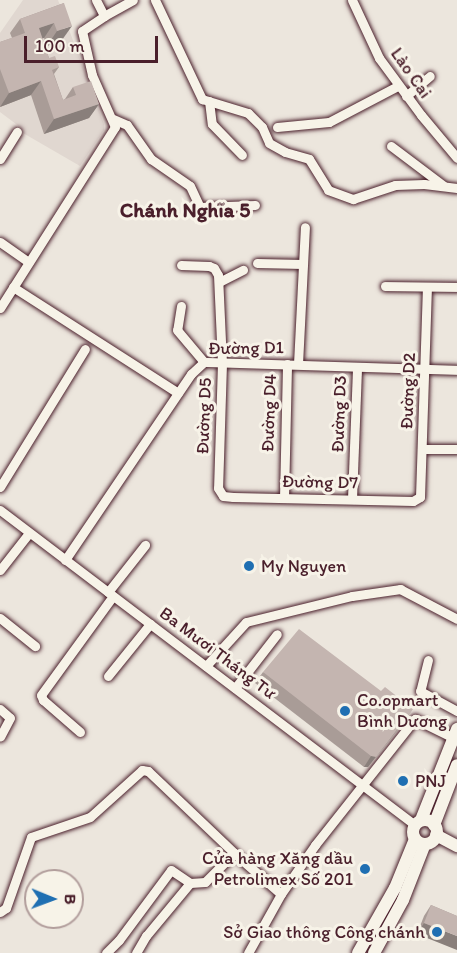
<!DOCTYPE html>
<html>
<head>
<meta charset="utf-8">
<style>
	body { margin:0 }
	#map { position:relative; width:457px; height:953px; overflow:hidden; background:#ece6dd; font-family:Itim,sans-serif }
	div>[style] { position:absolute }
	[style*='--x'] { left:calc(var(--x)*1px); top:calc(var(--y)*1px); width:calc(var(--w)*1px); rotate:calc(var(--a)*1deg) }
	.built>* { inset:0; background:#e0d7d0 }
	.roads { filter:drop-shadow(0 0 2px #4a1f2b) drop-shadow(0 0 2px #4a1f2b) }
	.minor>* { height:9px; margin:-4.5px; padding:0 4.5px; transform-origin:4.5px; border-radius:4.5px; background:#f7f3e8 }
	.major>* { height:12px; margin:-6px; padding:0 6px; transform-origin:6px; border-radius:6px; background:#f7f3e8 }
	.major>.ring { margin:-6px; padding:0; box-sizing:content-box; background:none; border:12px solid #f7f3e8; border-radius:50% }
	.wall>* { inset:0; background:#a99c97 }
	.shaded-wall>* { inset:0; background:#897f7b }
	.building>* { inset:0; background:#c4b5b0 }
	.dots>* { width:16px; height:16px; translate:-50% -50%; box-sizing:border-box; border:3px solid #f7f3e8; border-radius:50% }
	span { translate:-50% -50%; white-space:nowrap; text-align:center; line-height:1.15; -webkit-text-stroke:6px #f7f3e8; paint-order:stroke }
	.street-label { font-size:18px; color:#4a1f2b }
	.poi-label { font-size:18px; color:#4a1f2b }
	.left { translate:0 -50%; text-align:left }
	.right { translate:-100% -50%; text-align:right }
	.quarter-label { font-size:21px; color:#4a1f2b; font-weight:700 }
	.north { position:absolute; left:24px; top:869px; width:60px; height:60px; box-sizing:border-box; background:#f7f3e8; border:2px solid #b29e9c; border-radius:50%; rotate:91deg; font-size:16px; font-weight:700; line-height:24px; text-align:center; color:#4a1f2b }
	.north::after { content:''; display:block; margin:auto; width:21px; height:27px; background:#1f6fb2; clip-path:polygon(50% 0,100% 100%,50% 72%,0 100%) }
	.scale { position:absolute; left:24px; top:36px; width:134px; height:27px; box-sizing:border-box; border:3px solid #4a1f2b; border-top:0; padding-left:8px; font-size:18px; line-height:21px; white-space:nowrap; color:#4a1f2b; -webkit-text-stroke:4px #f7f3e8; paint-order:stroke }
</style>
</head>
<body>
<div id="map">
	<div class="built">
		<div style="clip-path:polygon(23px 0,58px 0,104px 124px,104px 130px,80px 166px,23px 133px,20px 127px,0 112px,0 33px)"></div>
	</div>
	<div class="roads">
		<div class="minor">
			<div style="--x:96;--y:0;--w:18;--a:63"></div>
			<div style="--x:104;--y:16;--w:33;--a:-29"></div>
			<div style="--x:155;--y:0;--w:110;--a:64.6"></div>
			<div style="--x:202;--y:99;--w:48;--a:16.9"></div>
			<div style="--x:248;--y:113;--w:20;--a:45"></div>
			<div style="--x:262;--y:127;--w:17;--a:66"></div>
			<div style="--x:269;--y:143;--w:18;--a:29"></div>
			<div style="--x:285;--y:152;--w:25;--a:16"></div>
			<div style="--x:309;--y:159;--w:36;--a:58"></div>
			<div style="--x:328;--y:190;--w:27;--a:20"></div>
			<div style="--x:353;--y:199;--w:44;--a:-18.4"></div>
			<div style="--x:395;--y:185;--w:29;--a:-2"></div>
			<div style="--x:424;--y:184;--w:33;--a:7"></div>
			<div style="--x:352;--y:0;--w:64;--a:65"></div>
			<div style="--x:379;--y:58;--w:71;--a:53.6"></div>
			<div style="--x:421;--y:115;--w:56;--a:50.1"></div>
			<div style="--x:406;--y:96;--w:31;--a:-40"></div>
			<div style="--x:209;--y:101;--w:23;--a:83"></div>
			<div style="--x:212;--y:124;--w:43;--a:45.9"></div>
			<div style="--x:113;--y:119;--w:15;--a:23"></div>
			<div style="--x:127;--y:125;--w:42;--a:54.8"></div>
			<div style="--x:151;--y:159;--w:47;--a:34.7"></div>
			<div style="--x:190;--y:186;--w:23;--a:65"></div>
			<div style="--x:200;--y:207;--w:55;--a:-2.1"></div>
			<div style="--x:277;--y:127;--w:52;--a:-5.5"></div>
			<div style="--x:329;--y:122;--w:78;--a:-27.6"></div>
			<div style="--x:391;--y:146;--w:66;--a:37"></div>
			<div style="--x:0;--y:159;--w:32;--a:-58"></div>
			<div style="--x:0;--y:242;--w:35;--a:35"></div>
			<div style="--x:257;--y:263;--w:46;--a:1.2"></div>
			<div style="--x:181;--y:265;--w:28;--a:2"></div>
			<div style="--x:209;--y:266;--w:5;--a:22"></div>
			<div style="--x:214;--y:268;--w:8;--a:60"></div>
			<div style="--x:218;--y:275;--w:88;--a:87.4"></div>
			<div style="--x:222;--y:363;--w:125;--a:91.8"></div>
			<div style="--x:218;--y:488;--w:9;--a:58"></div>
			<div style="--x:223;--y:496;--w:10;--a:6"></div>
			<div style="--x:233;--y:497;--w:180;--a:1.3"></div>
			<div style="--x:413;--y:501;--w:8;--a:-30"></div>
			<div style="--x:420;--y:497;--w:210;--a:-88.1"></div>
			<div style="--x:219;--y:282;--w:27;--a:-27"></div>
			<div style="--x:385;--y:286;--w:72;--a:0.8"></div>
			<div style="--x:13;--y:287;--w:196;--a:32.7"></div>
			<div style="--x:181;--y:306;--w:24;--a:99"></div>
			<div style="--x:177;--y:330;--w:42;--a:49.8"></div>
			<div style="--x:0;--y:308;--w:214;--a:-57.6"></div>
			<div style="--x:115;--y:127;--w:57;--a:-113.9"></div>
			<div style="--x:92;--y:75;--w:45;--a:-102.8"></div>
			<div style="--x:82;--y:31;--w:27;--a:-34"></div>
			<div style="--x:298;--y:364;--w:137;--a:-87.1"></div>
			<div style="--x:422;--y:449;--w:35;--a:0"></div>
			<div style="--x:0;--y:487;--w:162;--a:-58.4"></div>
			<div style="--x:284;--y:498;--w:134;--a:-88.7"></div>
			<div style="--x:352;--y:499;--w:132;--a:-87.8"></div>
			<div style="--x:0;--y:510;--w:521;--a:37.2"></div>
			<div style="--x:65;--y:560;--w:225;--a:-55.9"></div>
			<div style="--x:191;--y:374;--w:18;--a:-43"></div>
			<div style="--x:204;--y:362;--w:253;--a:1.8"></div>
			<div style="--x:0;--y:570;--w:47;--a:-51.9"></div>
			<div style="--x:108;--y:592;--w:60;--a:-51.8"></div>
			<div style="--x:0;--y:618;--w:45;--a:38.7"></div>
			<div style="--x:428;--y:660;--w:32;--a:104"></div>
			<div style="--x:420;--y:691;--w:42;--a:28.4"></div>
			<div style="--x:206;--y:666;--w:59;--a:-47.7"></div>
			<div style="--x:246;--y:622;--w:109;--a:-13.8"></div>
			<div style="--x:352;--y:596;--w:49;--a:-8.3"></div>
			<div style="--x:400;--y:589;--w:64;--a:27.8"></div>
			<div style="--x:108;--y:676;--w:67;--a:-51.1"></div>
			<div style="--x:235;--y:688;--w:68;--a:-52.1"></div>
			<div style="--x:0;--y:709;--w:13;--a:42"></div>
			<div style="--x:10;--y:718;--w:21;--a:118"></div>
			<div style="--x:80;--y:732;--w:49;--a:-139.1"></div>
			<div style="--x:43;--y:700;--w:5;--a:-112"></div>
			<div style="--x:41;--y:695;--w:122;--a:-54"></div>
			<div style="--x:0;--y:912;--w:7;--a:-34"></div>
			<div style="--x:6;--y:908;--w:75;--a:-70.6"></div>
			<div style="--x:31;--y:837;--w:62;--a:-18.7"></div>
			<div style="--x:90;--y:817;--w:70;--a:-42.1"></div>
			<div style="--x:142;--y:770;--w:6;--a:9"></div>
			<div style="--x:148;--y:771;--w:119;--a:43.6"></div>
			<div style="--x:234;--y:853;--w:62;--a:41.1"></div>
			<div style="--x:106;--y:953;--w:18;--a:-45"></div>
			<div style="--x:119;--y:940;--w:87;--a:-53.4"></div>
			<div style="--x:171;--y:870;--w:23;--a:34"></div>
			<div style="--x:136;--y:953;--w:20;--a:-60"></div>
			<div style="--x:146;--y:936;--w:69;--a:-50.3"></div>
			<div style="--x:190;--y:883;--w:15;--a:-4"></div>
			<div style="--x:205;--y:882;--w:41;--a:-45"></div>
			<div style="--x:248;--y:953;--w:68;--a:-60.8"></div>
			<div style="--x:281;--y:894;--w:60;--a:-55.2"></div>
			<div style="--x:315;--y:845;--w:161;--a:-51.6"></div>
			<div style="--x:415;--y:719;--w:43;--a:26"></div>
		</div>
		<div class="major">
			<div style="--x:421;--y:820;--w:98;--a:-68.4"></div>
			<div class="ring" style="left:413px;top:820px;width:12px;height:12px"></div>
			<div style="--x:434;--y:825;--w:64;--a:-69"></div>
			<div style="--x:436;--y:835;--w:24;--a:28"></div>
			<div style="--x:358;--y:953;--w:75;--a:-60.4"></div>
			<div style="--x:395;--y:888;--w:53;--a:-67.8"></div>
			<div style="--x:374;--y:953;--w:60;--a:-61.3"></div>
			<div style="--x:403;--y:900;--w:60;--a:-68.6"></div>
		</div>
	</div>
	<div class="wall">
		<div style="clip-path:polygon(64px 3px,62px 40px,47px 46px,44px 38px,42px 38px,49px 58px,59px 67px,54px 74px,63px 100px,65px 99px,73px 87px,99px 104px,89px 118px,44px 134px,31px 95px,0 107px,0 42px,12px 38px,10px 33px,20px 19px)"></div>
		<div style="clip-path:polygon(263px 672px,406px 720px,368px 767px,364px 767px,255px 683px)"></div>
		<div style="clip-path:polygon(431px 905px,457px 916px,417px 934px,424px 916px)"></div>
	</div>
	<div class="shaded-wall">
		<div style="clip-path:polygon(54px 23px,44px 38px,29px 42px,39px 28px)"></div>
		<div style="clip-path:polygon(72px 26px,62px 40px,47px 46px,57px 31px)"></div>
		<div style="clip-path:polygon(41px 81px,31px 95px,0 107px,9px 93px)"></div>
		<div style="clip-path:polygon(99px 104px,89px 118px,44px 134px,54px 119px)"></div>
		<div style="clip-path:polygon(413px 709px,368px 767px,364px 767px,371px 756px)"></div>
		<div style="clip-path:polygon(424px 923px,457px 936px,457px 950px,417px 934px)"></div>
	</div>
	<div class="building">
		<div style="clip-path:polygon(64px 3px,72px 26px,57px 31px,54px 23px,39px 28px,49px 58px,55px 56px,59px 67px,52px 70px,63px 100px,76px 95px,73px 87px,91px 81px,99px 104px,54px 119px,41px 81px,9px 93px,0 69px,0 42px,25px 33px,20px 19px)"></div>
		<div style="clip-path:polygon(299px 629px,381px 691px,385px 687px,413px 709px,376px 757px,371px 756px,263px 672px)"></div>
		<div style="clip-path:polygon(431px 905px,457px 916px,457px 936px,424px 923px)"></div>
	</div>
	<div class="dots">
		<div style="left:249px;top:566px;background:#1f6fb2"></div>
		<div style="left:345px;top:711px;background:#1f6fb2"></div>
		<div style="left:403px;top:781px;background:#1f6fb2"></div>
		<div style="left:365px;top:869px;background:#1f6fb2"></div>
		<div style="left:437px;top:932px;background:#1f6fb2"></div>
	</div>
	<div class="street-label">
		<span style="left:411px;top:73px;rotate:55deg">Lào Cai</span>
		<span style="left:246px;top:348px;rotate:-1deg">Đường D1</span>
		<span style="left:408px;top:391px;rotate:-88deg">Đường D2</span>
		<span style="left:269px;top:413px;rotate:-88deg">Đường D4</span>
		<span style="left:339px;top:414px;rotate:-88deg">Đường D3</span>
		<span style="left:204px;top:416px;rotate:-88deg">Đường D5</span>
		<span style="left:320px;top:482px;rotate:1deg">Đường D7</span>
		<span style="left:218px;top:653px;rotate:37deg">Ba Mươi Tháng Tư</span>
	</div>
	<div class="poi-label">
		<span class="left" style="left:261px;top:566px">My Nguyen</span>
		<span class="left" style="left:357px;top:711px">Co.opmart<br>Bình Dương</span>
		<span class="left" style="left:415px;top:781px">PNJ</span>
		<span class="right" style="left:353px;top:869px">Cửa hàng Xăng dầu<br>Petrolimex Số 201</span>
		<span class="right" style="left:425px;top:932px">Sở Giao thông Công chánh</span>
	</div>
	<div class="quarter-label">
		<span style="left:185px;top:210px">Chánh Nghĩa 5</span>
	</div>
	<div class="north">B</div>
	<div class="scale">100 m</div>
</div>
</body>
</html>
